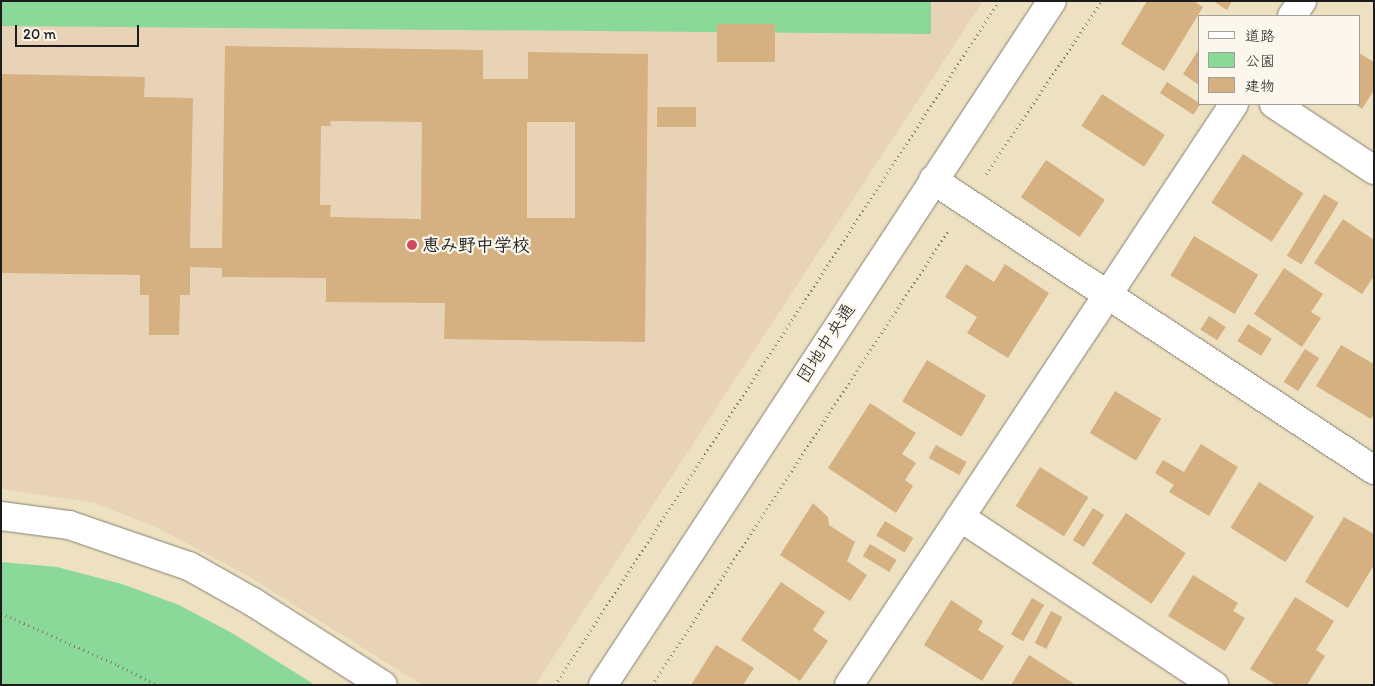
<!DOCTYPE html>
<html>
<head>
<meta charset="utf-8">
<style>
	body { margin:0 }
	#map { position:relative; width:1375px; height:686px; overflow:hidden; background:#ede1c2; font-family:Itim,"Klee One",sans-serif }
	div>[style] { position:absolute }
	[style*='--x'] { left:calc(var(--x)*1px); top:calc(var(--y)*1px); width:calc(var(--w)*1px); rotate:calc(var(--a)*1deg) }
	.built>* { inset:0; background:#e9d3b7 }
	.green>* { inset:0; background:#8ad998 }
	.building>* { inset:0; background:#d5b081; transform-origin:0 0 }
	.path>* { height:3px; margin-top:-1.5px; transform-origin:0; background:repeating-linear-gradient(90deg,#847e6f 0 1px,transparent 0 5px) }
	.roads { filter:drop-shadow(0 0 1px #847e6f) drop-shadow(0 0 1px #847e6f) }
	.street>* { height:28px; margin:-14px; padding:0 14px; transform-origin:14px; border-radius:14px; background:#fff }
	.secondary>* { height:28px; margin:-14px; padding:0 14px; transform-origin:14px; border-radius:14px; background:#fff }
	.dots>* { width:14px; height:14px; translate:-50% -50%; box-sizing:border-box; border:2px solid #fbf7ec; border-radius:50% }
	span { translate:-50% -50%; white-space:nowrap; text-align:center; line-height:1.15; -webkit-text-stroke:4.5px #fbf7ec; paint-order:stroke }
	.poi-label { font-size:18px; color:#1c1c1c; font-weight:700 }
	.left { translate:0 -50%; text-align:left }
	.street-label { font-size:18px; color:#1c1c1c }
	.frame { position:absolute; inset:0; border:2px solid #1c1c1c; pointer-events:none }
	.legend { position:absolute; left:1198px; top:15px; width:162px; height:90px; box-sizing:border-box; background:#fbf7ec; border:1px solid #a29f99; margin:0; padding:6px 9px; list-style:none; font-size:15px; color:#1c1c1c }
	.legend li { display:flex; align-items:center; gap:10px; height:25px }
	.legend b { width:25px; border:1px solid #a29f99 }
	.scale { position:absolute; left:15px; top:25px; width:124px; height:22px; box-sizing:border-box; border:2px solid #1c1c1c; border-top:0; padding-left:6px; font-size:15px; line-height:18px; white-space:nowrap; color:#1c1c1c; -webkit-text-stroke:4px #fbf7ec; paint-order:stroke }
</style>
</head>
<body>
<div id="map">
	<div class="built">
		<div style="clip-path:polygon(1px 1px,983px 1px,535px 685px,422px 685px,248px 576px,156px 527px,94px 503px,1px 489px)"></div>
	</div>
	<div class="green">
		<div style="clip-path:polygon(1px 1px,931px 1px,931px 34px,1px 26px)"></div>
		<div style="clip-path:polygon(1px 562px,57px 567px,122px 584px,179px 605px,232px 633px,315px 685px,1px 685px)"></div>
	</div>
	<div class="building">
		<div style="clip-path:polygon(1147px 1px,1194px 1px,1203px 7px,1164px 71px,1121px 44px)"></div>
		<div style="clip-path:polygon(1213px 1px,1232px 1px,1227px 10px)"></div>
		<div style="left:717px;top:24px;width:58px;height:38px"></div>
		<div style="clip-path:polygon(evenodd,225px 46px,483px 50px,483px 79px,528px 79px,528px 52px,648px 54px,645px 342px,444px 339px,445px 303px,326px 302px,326px 278px,222px 277px,222px 268px,190px 267px,190px 295px,180px 295px,179px 335px,149px 335px,149px 295px,140px 295px,140px 275px,1px 273px,1px 74px,145px 77px,144px 97px,193px 98px,190px 248px,222px 248px,225px 46px,330px 121px,422px 122px,421px 219px,330px 217px,331px 205px,320px 205px,321px 126px,331px 126px,330px 121px,225px 46px,527px 122px,575px 122px,575px 218px,527px 218px,527px 122px)"></div>
		<div style="clip-path:polygon(1199px 49px,1199px 85px,1183px 74px)"></div>
		<div style="clip-path:polygon(1359px 53px,1374px 62px,1374px 90px,1362px 109px,1355px 104px,1359px 104px)"></div>
		<div style="left:1167px;top:82px;width:40px;height:13px;rotate:33deg"></div>
		<div style="left:1102px;top:94px;width:75px;height:38px;rotate:33deg"></div>
		<div style="left:657px;top:107px;width:39px;height:20px"></div>
		<div style="left:1243px;top:154px;width:72px;height:58px;rotate:33deg"></div>
		<div style="left:1046px;top:160px;width:71px;height:45px;rotate:34deg"></div>
		<div style="left:1324px;top:194px;width:17px;height:72px;rotate:31deg"></div>
		<div style="clip-path:polygon(1343px 219px,1374px 240px,1374px 276px,1362px 294px,1314px 263px)"></div>
		<div style="left:1194px;top:236px;width:75px;height:46px;rotate:31deg"></div>
		<div style="clip-path:polygon(966px 264px,994px 282px,1005px 264px,1049px 293px,1008px 358px,967px 333px,977px 317px,945px 297px)"></div>
		<div style="clip-path:polygon(1284px 268px,1323px 294px,1311px 312px,1321px 318px,1302px 347px,1254px 314px)"></div>
		<div style="left:1209px;top:316px;width:20px;height:16px;rotate:33deg"></div>
		<div style="left:1248px;top:324px;width:28px;height:20px;rotate:32deg"></div>
		<div style="clip-path:polygon(1341px 345px,1374px 364px,1374px 414px,1371px 419px,1316px 386px)"></div>
		<div style="left:1305px;top:349px;width:17px;height:39px;rotate:33deg"></div>
		<div style="left:927px;top:360px;width:69px;height:48px;rotate:31deg"></div>
		<div style="left:1115px;top:391px;width:54px;height:49px;rotate:31deg"></div>
		<div style="clip-path:polygon(870px 403px,916px 433px,902px 454px,916px 463px,905px 480px,913px 486px,896px 513px,828px 468px)"></div>
		<div style="clip-path:polygon(1201px 444px,1238px 467px,1209px 516px,1169px 492px,1174px 485px,1155px 473px,1163px 460px,1184px 472px)"></div>
		<div style="left:936px;top:445px;width:35px;height:15px;rotate:29deg"></div>
		<div style="left:1040px;top:467px;width:57px;height:46px;rotate:32deg"></div>
		<div style="left:1259px;top:482px;width:65px;height:54px;rotate:32deg"></div>
		<div style="clip-path:polygon(813px 503px,828px 517px,829px 525px,855px 542px,847px 561px,867px 575px,850px 601px,780px 555px)"></div>
		<div style="left:1093px;top:508px;width:13px;height:38px;rotate:32deg"></div>
		<div style="left:1126px;top:513px;width:72px;height:61px;rotate:34deg"></div>
		<div style="clip-path:polygon(1344px 517px,1374px 534px,1374px 565px,1348px 608px,1305px 582px)"></div>
		<div style="left:885px;top:521px;width:33px;height:17px;rotate:31deg"></div>
		<div style="left:870px;top:544px;width:31px;height:14px;rotate:31deg"></div>
		<div style="clip-path:polygon(1193px 575px,1238px 603px,1233px 611px,1245px 618px,1225px 651px,1168px 616px)"></div>
		<div style="clip-path:polygon(781px 582px,825px 612px,813px 630px,828px 641px,800px 681px,741px 640px)"></div>
		<div style="clip-path:polygon(1295px 597px,1334px 621px,1316px 650px,1325px 656px,1307px 685px,1276px 685px,1250px 669px)"></div>
		<div style="left:1032px;top:598px;width:14px;height:42px;rotate:30deg"></div>
		<div style="clip-path:polygon(951px 600px,983px 621px,978px 630px,1004px 646px,982px 681px,924px 645px)"></div>
		<div style="left:1051px;top:611px;width:13px;height:36px;rotate:27deg"></div>
		<div style="clip-path:polygon(716px 645px,754px 668px,743px 685px,691px 685px)"></div>
		<div style="clip-path:polygon(1029px 655px,1076px 685px,1011px 685px)"></div>
	</div>
	<div class="path">
		<div style="--x:986;--y:174;--w:208;--a:-56.2"></div>
		<div style="--x:1;--y:613;--w:128;--a:24"></div>
		<div style="--x:118;--y:665;--w:44;--a:27.1"></div>
		<div style="--x:555;--y:685;--w:815;--a:-57.01"></div>
		<div style="--x:652;--y:685;--w:542;--a:-56.9"></div>
	</div>
	<div class="roads">
		<div class="street">
			<div style="--x:1292;--y:16;--w:18;--a:-56"></div>
			<div style="--x:1274;--y:104;--w:120;--a:33.4"></div>
			<div style="--x:933;--y:180;--w:528;--a:33.33"></div>
			<div style="--x:960;--y:517;--w:305;--a:33.5"></div>
			<div style="--x:849;--y:685;--w:697;--a:-56.47"></div>
		</div>
		<div class="secondary">
			<div style="--x:1;--y:516;--w:69;--a:7.5"></div>
			<div style="--x:69;--y:525;--w:127;--a:18.9"></div>
			<div style="--x:189;--y:566;--w:73;--a:29.4"></div>
			<div style="--x:253;--y:602;--w:154;--a:32.6"></div>
			<div style="--x:603;--y:685;--w:818;--a:-56.72"></div>
		</div>
	</div>
	<div class="dots">
		<div style="left:412px;top:245px;background:#d1495b"></div>
	</div>
	<div class="poi-label">
		<span class="left" style="left:422px;top:245px">恵み野中学校</span>
	</div>
	<div class="street-label">
		<span style="left:826px;top:343px;rotate:-57deg">団地中央通</span>
	</div>
	<div class="frame"></div>
	<ul class="legend">
	<li><b style="height:6px;background:#fff"></b>道路</li>
	<li><b style="height:14px;background:#8ad998"></b>公園</li>
	<li><b style="height:14px;background:#d5b081"></b>建物</li>
	</ul>
	<div class="scale">20 m</div>
</div>
</body>
</html>
